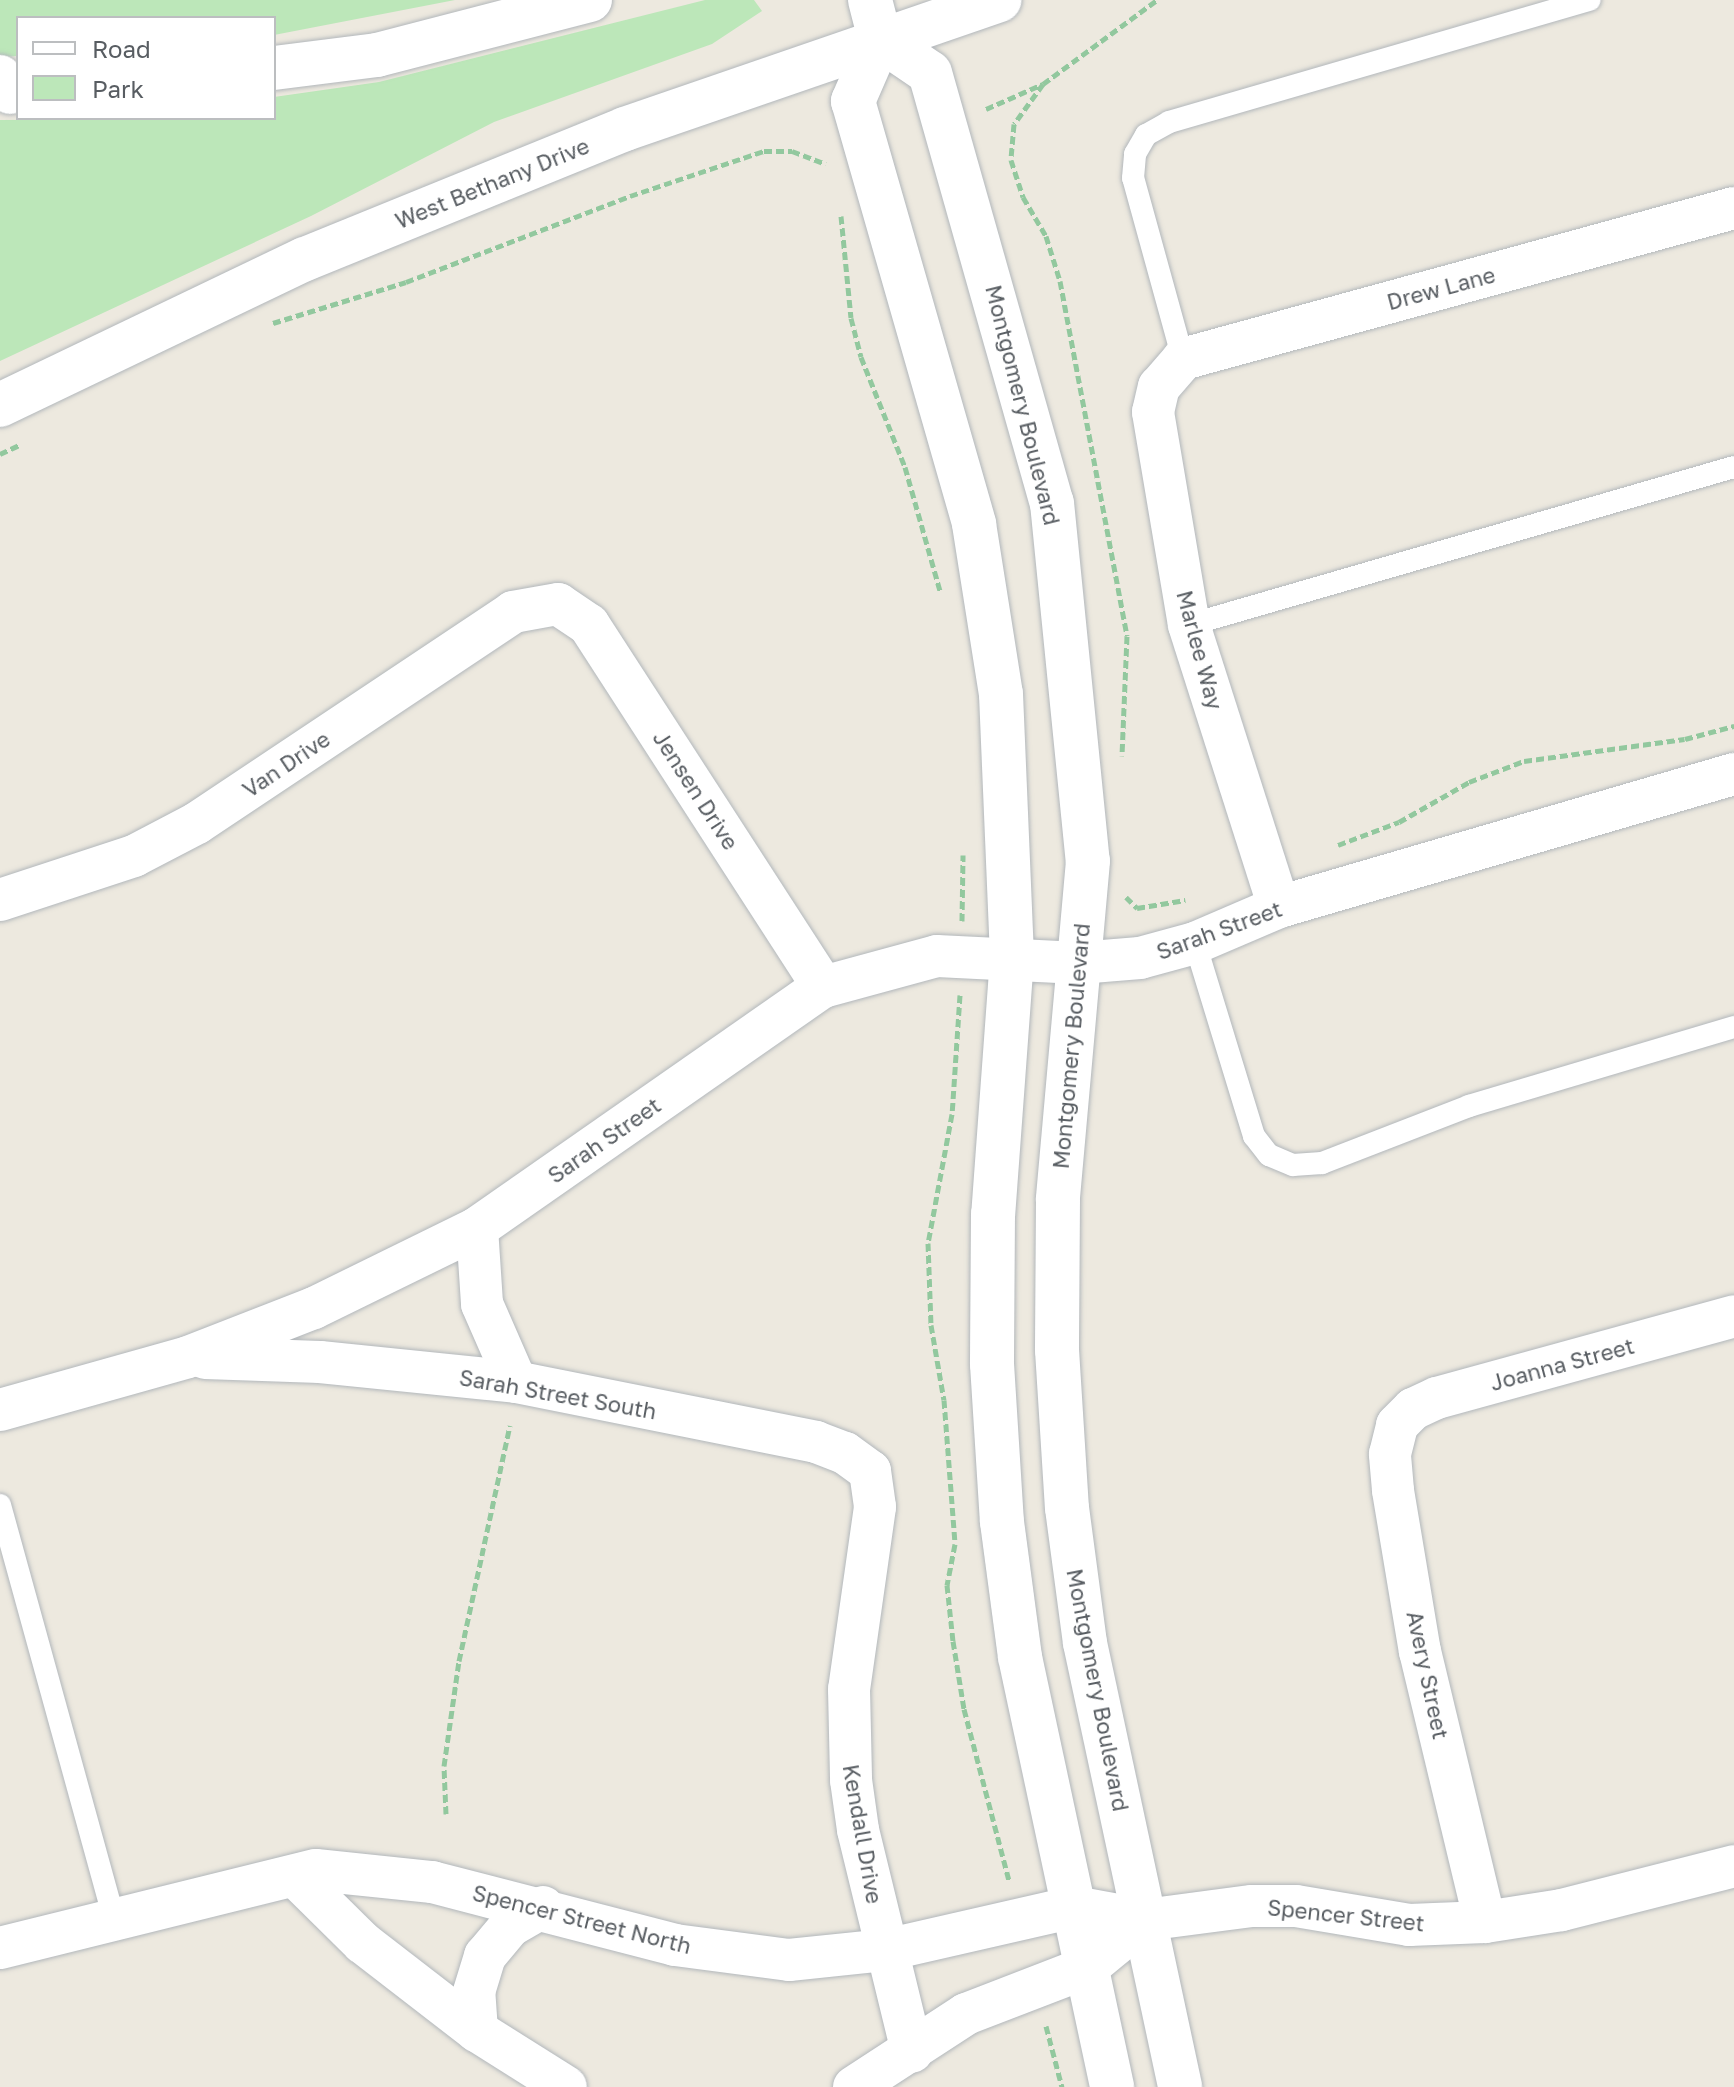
<!DOCTYPE html>
<html>
<head>
<meta charset="utf-8">
<style>
	body { margin:0 }
	#map { position:relative; width:1734px; height:2087px; overflow:hidden; background:#ede9df; font-family:"Golos Text",sans-serif }
	div>[style] { position:absolute }
	[style*='--x'] { left:calc(var(--x)*1px); top:calc(var(--y)*1px); width:calc(var(--w)*1px); rotate:calc(var(--a)*1deg) }
	.green>* { inset:0; background:#bce7b9 }
	.path>* { height:5px; margin-top:-2.5px; transform-origin:0; background:repeating-linear-gradient(90deg,#92c89e 0 8px,transparent 0 12px) }
	.roads { filter:drop-shadow(0 0 2px #b2b7bb) drop-shadow(0 0 2px #b2b7bb) }
	.lane>* { height:22px; margin:-11px; padding:0 11px; transform-origin:11px; border-radius:11px; background:#fff }
	.street>* { height:42px; margin:-21px; padding:0 21px; transform-origin:21px; border-radius:21px; background:#fff }
	.secondary>* { height:44px; margin:-22px; padding:0 22px; transform-origin:22px; border-radius:22px; background:#fff }
	span { translate:-50% -50%; white-space:nowrap; text-align:center; line-height:1.15; -webkit-text-stroke:6px #fff; paint-order:stroke }
	.street-label { font-size:22px; color:#585d62 }
	.legend { position:absolute; left:16px; top:16px; width:260px; height:104px; box-sizing:border-box; background:#fff; border:2px solid #bcbec0; margin:0; padding:10px 14px; list-style:none; font-size:24px; color:#585d62 }
	.legend li { display:flex; align-items:center; gap:16px; height:40px }
	.legend b { width:40px; border:2px solid #bcbec0 }
</style>
</head>
<body>
<div id="map">
	<div class="green">
		<div style="clip-path:polygon(0 0,455px 0,274px 35px,274px 18px,18px 18px,18px 56px,0 57px)"></div>
		<div style="clip-path:polygon(705px 0,754px 0,762px 11px,712px 44px,494px 122px,311px 216px,0 361px,0 120px,274px 118px,274px 97px,379px 82px)"></div>
	</div>
	<div class="path">
		<div style="--x:1043;--y:84;--w:49;--a:125.9"></div>
		<div style="--x:1014;--y:124;--w:36;--a:95"></div>
		<div style="--x:1011;--y:160;--w:39;--a:72"></div>
		<div style="--x:1023;--y:197;--w:45;--a:59.5"></div>
		<div style="--x:1046;--y:236;--w:47;--a:72.7"></div>
		<div style="--x:1060;--y:281;--w:361;--a:79.3"></div>
		<div style="--x:1127;--y:636;--w:120;--a:92.4"></div>
		<div style="--x:986;--y:109;--w:62;--a:-23.7"></div>
		<div style="--x:1043;--y:84;--w:142;--a:-36.4"></div>
		<div style="--x:841;--y:216;--w:102;--a:84.4"></div>
		<div style="--x:851;--y:318;--w:40;--a:75.6"></div>
		<div style="--x:861;--y:357;--w:118;--a:68.2"></div>
		<div style="--x:905;--y:467;--w:129;--a:74.2"></div>
		<div style="--x:273;--y:323;--w:139;--a:-17.1"></div>
		<div style="--x:406;--y:282;--w:240;--a:-21"></div>
		<div style="--x:630;--y:196;--w:141;--a:-18.6"></div>
		<div style="--x:764;--y:151;--w:28;--a:0"></div>
		<div style="--x:792;--y:151;--w:36;--a:21"></div>
		<div style="--x:0;--y:454;--w:21;--a:-25"></div>
		<div style="--x:1338;--y:845;--w:65;--a:-20.7"></div>
		<div style="--x:1399;--y:822;--w:81;--a:-29.7"></div>
		<div style="--x:1469;--y:782;--w:59;--a:-20.9"></div>
		<div style="--x:1524;--y:761;--w:162;--a:-7.8"></div>
		<div style="--x:1685;--y:739;--w:51;--a:-14.9"></div>
		<div style="--x:1126;--y:897;--w:16;--a:45"></div>
		<div style="--x:1137;--y:908;--w:49;--a:-9.5"></div>
		<div style="--x:962;--y:921;--w:66;--a:-89.1"></div>
		<div style="--x:960;--y:995;--w:119;--a:93.8"></div>
		<div style="--x:952;--y:1114;--w:131;--a:100.5"></div>
		<div style="--x:928;--y:1243;--w:82;--a:87.9"></div>
		<div style="--x:931;--y:1325;--w:76;--a:80.2"></div>
		<div style="--x:944;--y:1400;--w:144;--a:85.6"></div>
		<div style="--x:955;--y:1544;--w:42;--a:101"></div>
		<div style="--x:947;--y:1585;--w:56;--a:83.9"></div>
		<div style="--x:953;--y:1641;--w:69;--a:80.8"></div>
		<div style="--x:964;--y:1709;--w:178;--a:75.3"></div>
		<div style="--x:446;--y:1814;--w:48;--a:-92.4"></div>
		<div style="--x:444;--y:1766;--w:106;--a:-81.9"></div>
		<div style="--x:459;--y:1661;--w:241;--a:-77.8"></div>
		<div style="--x:1046;--y:2026;--w:63;--a:75.3"></div>
	</div>
	<div class="roads">
		<div class="lane">
			<div style="--x:1183;--y:359;--w:188;--a:-105.4"></div>
			<div style="--x:1133;--y:178;--w:24;--a:-85"></div>
			<div style="--x:1135;--y:154;--w:22;--a:-60"></div>
			<div style="--x:1146;--y:135;--w:26;--a:-29"></div>
			<div style="--x:1169;--y:122;--w:438;--a:-16.2"></div>
			<div style="--x:1189;--y:625;--w:567;--a:-16.17"></div>
			<div style="--x:1195;--y:943;--w:202;--a:73"></div>
			<div style="--x:1254;--y:1136;--w:24;--a:52"></div>
			<div style="--x:1269;--y:1155;--w:26;--a:23"></div>
			<div style="--x:1293;--y:1165;--w:29;--a:-4"></div>
			<div style="--x:1322;--y:1163;--w:158;--a:-21.2"></div>
			<div style="--x:1469;--y:1106;--w:277;--a:-16.6"></div>
			<div style="--x:0;--y:1505;--w:429;--a:74.6"></div>
		</div>
		<div class="street">
			<div style="--x:0;--y:900;--w:141;--a:-18.2"></div>
			<div style="--x:134;--y:856;--w:71;--a:-27.6"></div>
			<div style="--x:197;--y:823;--w:380;--a:-33.7"></div>
			<div style="--x:513;--y:612;--w:46;--a:-10.1"></div>
			<div style="--x:558;--y:604;--w:37;--a:34"></div>
			<div style="--x:589;--y:625;--w:431;--a:57.1"></div>
			<div style="--x:1279;--y:907;--w:296;--a:-107.7"></div>
			<div style="--x:1189;--y:625;--w:216;--a:-99.6"></div>
			<div style="--x:1153;--y:412;--w:26;--a:-77"></div>
			<div style="--x:1159;--y:387;--w:37;--a:-49"></div>
			<div style="--x:1183;--y:359;--w:571;--a:-15.33"></div>
			<div style="--x:477;--y:1228;--w:76;--a:86.2"></div>
			<div style="--x:482;--y:1304;--w:85;--a:66.4"></div>
			<div style="--x:205;--y:1358;--w:115;--a:2"></div>
			<div style="--x:320;--y:1362;--w:197;--a:5.8"></div>
			<div style="--x:516;--y:1382;--w:306;--a:11.3"></div>
			<div style="--x:816;--y:1442;--w:31;--a:21"></div>
			<div style="--x:845;--y:1453;--w:31;--a:36"></div>
			<div style="--x:870;--y:1471;--w:36;--a:82"></div>
			<div style="--x:875;--y:1507;--w:184;--a:98.1"></div>
			<div style="--x:849;--y:1689;--w:91;--a:88.7"></div>
			<div style="--x:851;--y:1780;--w:50;--a:82"></div>
			<div style="--x:858;--y:1830;--w:228;--a:76.3"></div>
			<div style="--x:0;--y:1410;--w:195;--a:-15.7"></div>
			<div style="--x:188;--y:1357;--w:135;--a:-21.3"></div>
			<div style="--x:314;--y:1308;--w:182;--a:-26.1"></div>
			<div style="--x:477;--y:1228;--w:422;--a:-34.9"></div>
			<div style="--x:823;--y:987;--w:118;--a:-15.2"></div>
			<div style="--x:937;--y:956;--w:142;--a:2.8"></div>
			<div style="--x:1079;--y:963;--w:61;--a:-4.7"></div>
			<div style="--x:1140;--y:958;--w:57;--a:-15.3"></div>
			<div style="--x:1195;--y:943;--w:91;--a:-23.2"></div>
			<div style="--x:1279;--y:907;--w:474;--a:-16.3"></div>
			<div style="--x:295;--y:1876;--w:95;--a:44.6"></div>
			<div style="--x:363;--y:1943;--w:144;--a:37.7"></div>
			<div style="--x:477;--y:2031;--w:105;--a:32.2"></div>
			<div style="--x:1485;--y:1922;--w:278;--a:-103.5"></div>
			<div style="--x:1420;--y:1652;--w:164;--a:-99.5"></div>
			<div style="--x:1393;--y:1490;--w:36;--a:-95"></div>
			<div style="--x:1390;--y:1454;--w:30;--a:-76"></div>
			<div style="--x:1397;--y:1425;--w:23;--a:-45"></div>
			<div style="--x:1413;--y:1409;--w:26;--a:-25"></div>
			<div style="--x:1437;--y:1398;--w:308;--a:-15.4"></div>
			<div style="--x:0;--y:1948;--w:325;--a:-13.9"></div>
			<div style="--x:316;--y:1870;--w:117;--a:5.9"></div>
			<div style="--x:432;--y:1882;--w:251;--a:14.5"></div>
			<div style="--x:675;--y:1945;--w:115;--a:7.5"></div>
			<div style="--x:789;--y:1960;--w:98;--a:-5.9"></div>
			<div style="--x:886;--y:1950;--w:193;--a:-12.9"></div>
			<div style="--x:1074;--y:1907;--w:72;--a:10.4"></div>
			<div style="--x:1145;--y:1920;--w:108;--a:-7.5"></div>
			<div style="--x:1252;--y:1906;--w:44;--a:0"></div>
			<div style="--x:1296;--y:1906;--w:115;--a:9.5"></div>
			<div style="--x:1409;--y:1925;--w:76;--a:-2.3"></div>
			<div style="--x:1485;--y:1922;--w:78;--a:-8.9"></div>
			<div style="--x:1562;--y:1910;--w:178;--a:-14.3"></div>
			<div style="--x:477;--y:2031;--w:39;--a:-94"></div>
			<div style="--x:474;--y:1992;--w:38;--a:-73"></div>
			<div style="--x:485;--y:1956;--w:39;--a:-50"></div>
			<div style="--x:510;--y:1926;--w:38;--a:-30"></div>
			<div style="--x:854;--y:2087;--w:134;--a:-33.1"></div>
			<div style="--x:966;--y:2014;--w:131;--a:-21.1"></div>
			<div style="--x:1088;--y:1967;--w:74;--a:-39.5"></div>
		</div>
		<div class="secondary">
			<div style="--x:870;--y:0;--w:40;--a:75.6"></div>
			<div style="--x:880;--y:39;--w:68;--a:113.5"></div>
			<div style="--x:853;--y:101;--w:440;--a:74"></div>
			<div style="--x:974;--y:524;--w:172;--a:81"></div>
			<div style="--x:1001;--y:694;--w:264;--a:87.6"></div>
			<div style="--x:1012;--y:958;--w:257;--a:94.2"></div>
			<div style="--x:993;--y:1214;--w:150;--a:90.4"></div>
			<div style="--x:992;--y:1364;--w:158;--a:86.4"></div>
			<div style="--x:1002;--y:1522;--w:136;--a:82.4"></div>
			<div style="--x:1020;--y:1657;--w:440;--a:77.9"></div>
			<div style="--x:880;--y:39;--w:60;--a:34.2"></div>
			<div style="--x:930;--y:73;--w:447;--a:74.2"></div>
			<div style="--x:1052;--y:503;--w:360;--a:84.3"></div>
			<div style="--x:1088;--y:861;--w:340;--a:95.1"></div>
			<div style="--x:1058;--y:1200;--w:150;--a:90.4"></div>
			<div style="--x:1057;--y:1350;--w:158;--a:86.4"></div>
			<div style="--x:1067;--y:1508;--w:136;--a:82.4"></div>
			<div style="--x:1085;--y:1643;--w:454;--a:77.9"></div>
			<div style="--x:274;--y:68;--w:104;--a:-7.2"></div>
			<div style="--x:377;--y:55;--w:220;--a:-14.5"></div>
			<div style="--x:0;--y:77;--w:18;--a:56"></div>
			<div style="--x:0;--y:405;--w:338;--a:-25.6"></div>
			<div style="--x:305;--y:259;--w:345;--a:-22.1"></div>
			<div style="--x:625;--y:129;--w:396;--a:-19"></div>
		</div>
	</div>
	<div class="street-label">
		<span style="left:492px;top:183px;rotate:-22deg">West Bethany Drive</span>
		<span style="left:1441px;top:288px;rotate:-15deg">Drew Lane</span>
		<span style="left:1023px;top:405px;rotate:76deg">Montgomery Boulevard</span>
		<span style="left:1200px;top:650px;rotate:75deg">Marlee Way</span>
		<span style="left:286px;top:764px;rotate:-34deg">Van Drive</span>
		<span style="left:696px;top:790px;rotate:57deg">Jensen Drive</span>
		<span style="left:1219px;top:930px;rotate:-20deg">Sarah Street</span>
		<span style="left:1071px;top:1046px;rotate:-85deg">Montgomery Boulevard</span>
		<span style="left:604px;top:1140px;rotate:-35deg">Sarah Street</span>
		<span style="left:1562px;top:1364px;rotate:-15deg">Joanna Street</span>
		<span style="left:558px;top:1394px;rotate:10deg">Sarah Street South</span>
		<span style="left:1428px;top:1675px;rotate:78deg">Avery Street</span>
		<span style="left:1098px;top:1690px;rotate:79deg">Montgomery Boulevard</span>
		<span style="left:863px;top:1834px;rotate:80deg">Kendall Drive</span>
		<span style="left:1346px;top:1915px;rotate:6deg">Spencer Street</span>
		<span style="left:582px;top:1919px;rotate:14deg">Spencer Street North</span>
	</div>
	<ul class="legend">
	<li><b style="height:10px;background:#fff"></b>Road</li>
	<li><b style="height:22px;background:#bce7b9"></b>Park</li>
	</ul>
</div>
</body>
</html>
